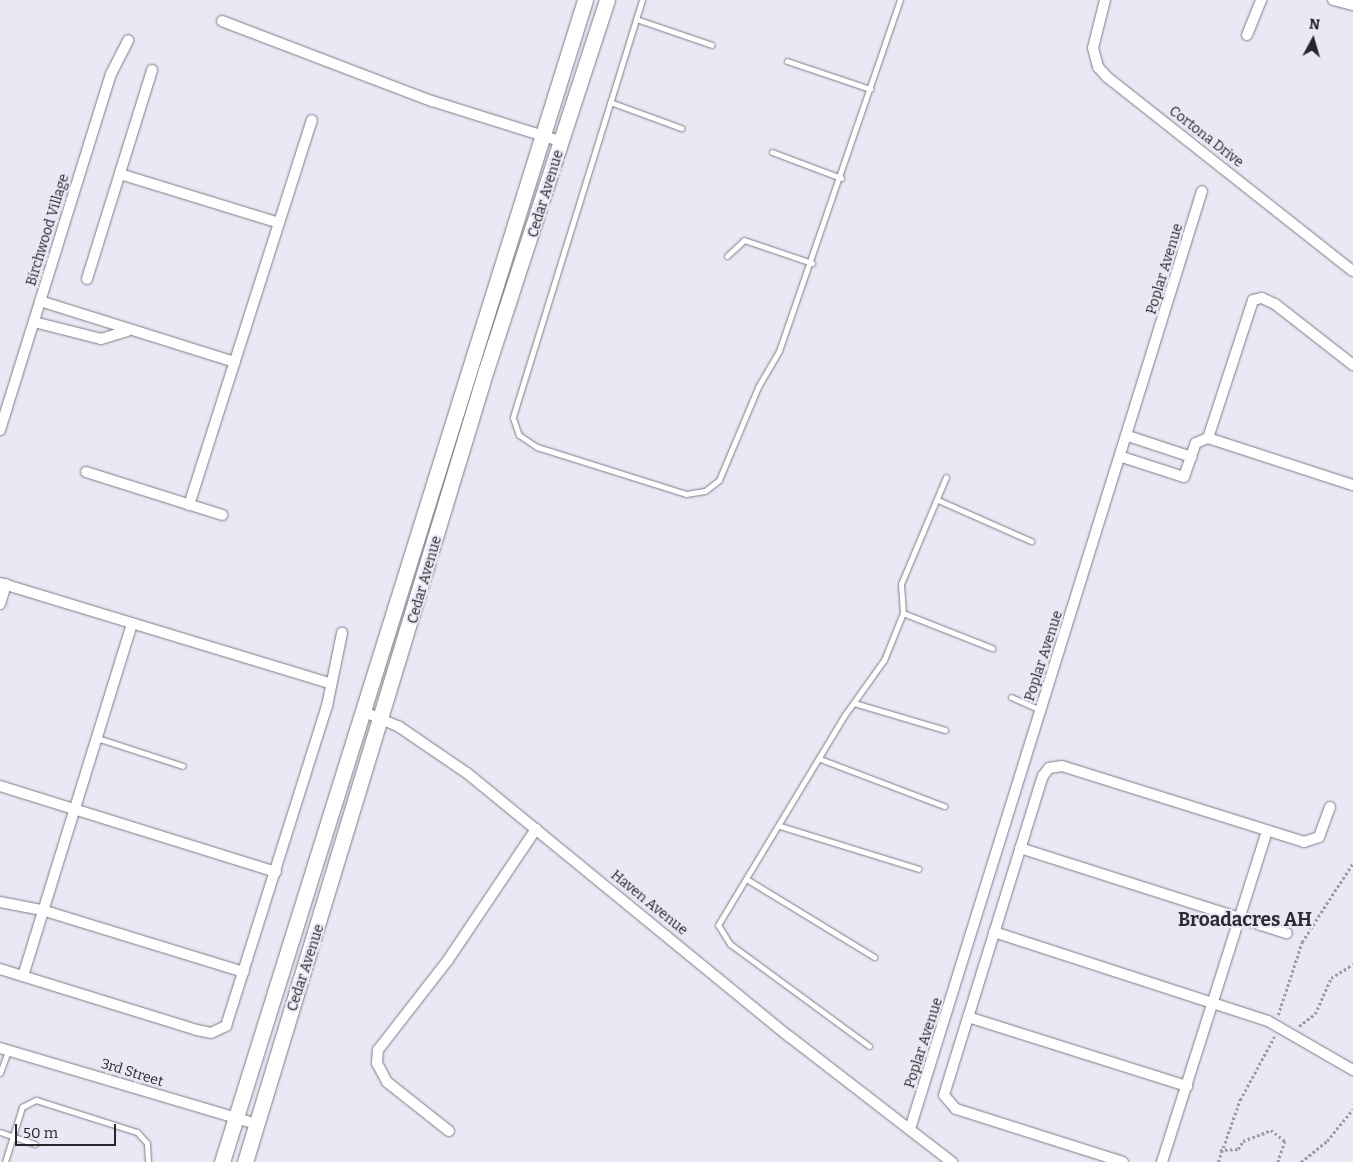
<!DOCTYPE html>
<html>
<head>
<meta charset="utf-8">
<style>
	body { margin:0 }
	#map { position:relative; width:1353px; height:1162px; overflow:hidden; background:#ece7f4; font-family:Bitter,serif }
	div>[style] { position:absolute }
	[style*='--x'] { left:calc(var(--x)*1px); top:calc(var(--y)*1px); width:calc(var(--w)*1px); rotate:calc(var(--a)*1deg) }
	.path>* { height:2.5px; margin-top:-1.25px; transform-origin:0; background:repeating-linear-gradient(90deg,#9e9aa4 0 2.5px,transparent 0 5px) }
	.roads { filter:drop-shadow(0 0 1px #7f7a86) drop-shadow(0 0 1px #7f7a86) }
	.service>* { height:5px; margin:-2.5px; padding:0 2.5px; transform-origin:2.5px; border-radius:2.5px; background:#fff }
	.minor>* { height:10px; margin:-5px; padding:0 5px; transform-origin:5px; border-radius:5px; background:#fff }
	.secondary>* { height:15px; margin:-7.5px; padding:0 7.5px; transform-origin:7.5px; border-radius:7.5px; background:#fff }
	span { translate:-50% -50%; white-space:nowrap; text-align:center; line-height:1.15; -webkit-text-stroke:4px #ece7f4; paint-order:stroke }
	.street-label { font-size:14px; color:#27252a }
	.district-label { font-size:19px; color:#2f2b35; font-weight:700 }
	.north { position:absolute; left:1288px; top:15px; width:50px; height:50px; -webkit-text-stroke:4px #ece7f4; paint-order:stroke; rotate:6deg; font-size:14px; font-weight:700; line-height:20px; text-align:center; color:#27252a }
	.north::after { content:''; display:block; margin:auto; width:18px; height:22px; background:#27252a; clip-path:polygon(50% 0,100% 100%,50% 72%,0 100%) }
	.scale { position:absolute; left:15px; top:1124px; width:101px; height:22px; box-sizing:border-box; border:2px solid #27252a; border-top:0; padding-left:6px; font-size:15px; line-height:18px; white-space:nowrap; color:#27252a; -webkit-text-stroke:4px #ece7f4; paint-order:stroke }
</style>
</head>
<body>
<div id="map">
	<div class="path">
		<div style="--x:1278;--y:1015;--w:77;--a:-71.8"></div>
		<div style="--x:1302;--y:942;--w:94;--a:-57.2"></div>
		<div style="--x:1299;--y:1026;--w:20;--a:-37"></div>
		<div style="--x:1315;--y:1014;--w:39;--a:-66"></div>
		<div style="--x:1331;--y:978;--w:26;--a:-32"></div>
		<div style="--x:1220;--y:1150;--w:18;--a:-3"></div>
		<div style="--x:1238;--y:1149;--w:9;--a:-58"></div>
		<div style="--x:1243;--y:1141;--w:30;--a:-21"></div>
		<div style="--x:1271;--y:1130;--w:18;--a:38"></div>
		<div style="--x:1285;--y:1141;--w:22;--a:108"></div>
		<div style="--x:1218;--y:1162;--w:66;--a:-70.5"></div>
		<div style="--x:1240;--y:1100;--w:72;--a:-61.6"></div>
		<div style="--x:1301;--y:1162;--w:33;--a:-39"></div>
		<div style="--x:1327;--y:1141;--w:41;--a:-50.9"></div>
	</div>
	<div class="roads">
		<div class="service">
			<div style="--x:642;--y:0;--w:437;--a:107.2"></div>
			<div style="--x:513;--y:418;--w:18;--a:71"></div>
			<div style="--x:519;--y:435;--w:22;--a:34"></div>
			<div style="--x:537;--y:447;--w:156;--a:17.5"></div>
			<div style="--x:686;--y:494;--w:19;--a:-9"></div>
			<div style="--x:705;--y:491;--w:18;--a:-38"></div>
			<div style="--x:719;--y:480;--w:101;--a:-67.2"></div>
			<div style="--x:758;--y:387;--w:42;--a:-59.7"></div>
			<div style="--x:779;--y:351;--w:371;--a:-71"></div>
			<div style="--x:636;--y:19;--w:80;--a:18.9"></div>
			<div style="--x:787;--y:61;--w:88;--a:18.6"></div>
			<div style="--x:610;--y:102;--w:76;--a:20.1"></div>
			<div style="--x:772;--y:152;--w:74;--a:20.6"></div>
			<div style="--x:727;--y:256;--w:23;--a:-43"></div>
			<div style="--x:744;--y:240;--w:72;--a:18.7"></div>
			<div style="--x:938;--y:500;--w:102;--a:23.8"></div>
			<div style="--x:903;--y:613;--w:96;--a:21.5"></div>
			<div style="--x:1011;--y:697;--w:32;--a:24"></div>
			<div style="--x:854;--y:703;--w:95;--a:16.5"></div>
			<div style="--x:97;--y:738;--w:90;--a:18"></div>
			<div style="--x:820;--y:759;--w:133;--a:20.8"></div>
			<div style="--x:780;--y:826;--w:145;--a:17.2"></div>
			<div style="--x:748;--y:880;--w:148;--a:31.4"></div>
			<div style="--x:869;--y:1046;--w:172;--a:-143.7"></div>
			<div style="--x:730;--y:944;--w:22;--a:-122"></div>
			<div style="--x:718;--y:925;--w:244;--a:-58.9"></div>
			<div style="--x:844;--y:716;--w:69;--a:-54.5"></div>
			<div style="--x:884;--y:660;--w:51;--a:-68"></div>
			<div style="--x:903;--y:613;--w:29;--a:-94"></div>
			<div style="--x:901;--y:584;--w:116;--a:-67.2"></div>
			<div style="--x:0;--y:1073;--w:23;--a:-70"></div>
			<div style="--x:0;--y:1132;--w:37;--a:19"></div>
			<div style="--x:5;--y:1162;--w:58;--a:-72.8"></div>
			<div style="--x:22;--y:1107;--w:16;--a:-27"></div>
			<div style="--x:36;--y:1100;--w:106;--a:17.6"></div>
			<div style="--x:137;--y:1132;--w:15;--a:48"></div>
			<div style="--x:147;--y:1143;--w:19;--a:87"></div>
		</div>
		<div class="minor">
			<div style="--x:1105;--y:0;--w:49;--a:104"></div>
			<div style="--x:1093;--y:48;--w:20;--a:75"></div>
			<div style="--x:1098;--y:67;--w:13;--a:48"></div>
			<div style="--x:1107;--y:77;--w:313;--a:38.3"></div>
			<div style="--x:1333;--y:0;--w:21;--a:14"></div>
			<div style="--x:222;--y:21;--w:225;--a:20.9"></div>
			<div style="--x:432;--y:101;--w:137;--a:17.4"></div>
			<div style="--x:1247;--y:35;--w:38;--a:-68"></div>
			<div style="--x:120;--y:174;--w:166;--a:17.1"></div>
			<div style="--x:87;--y:279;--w:219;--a:-72.7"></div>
			<div style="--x:40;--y:301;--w:204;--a:17.4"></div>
			<div style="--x:34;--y:322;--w:69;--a:14.2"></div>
			<div style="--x:101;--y:339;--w:27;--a:-17"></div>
			<div style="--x:0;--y:430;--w:373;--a:-72.7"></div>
			<div style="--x:111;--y:74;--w:38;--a:-63"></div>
			<div style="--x:1128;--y:436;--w:67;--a:18.2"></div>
			<div style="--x:1208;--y:438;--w:145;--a:-71.9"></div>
			<div style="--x:1253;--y:300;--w:9;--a:-13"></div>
			<div style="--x:1262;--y:298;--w:14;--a:25"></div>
			<div style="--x:1275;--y:304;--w:99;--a:38"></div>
			<div style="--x:1122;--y:457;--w:65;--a:17.9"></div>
			<div style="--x:1184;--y:477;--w:36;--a:-71"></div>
			<div style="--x:1196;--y:443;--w:13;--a:-23"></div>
			<div style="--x:1208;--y:438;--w:152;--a:18"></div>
			<div style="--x:86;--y:472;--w:143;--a:17.5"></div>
			<div style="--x:189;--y:505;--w:404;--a:-72.3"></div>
			<div style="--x:0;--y:583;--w:344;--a:16.9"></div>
			<div style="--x:0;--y:604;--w:21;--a:-73"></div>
			<div style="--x:362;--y:711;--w:39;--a:23"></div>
			<div style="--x:398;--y:726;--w:83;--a:34.3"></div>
			<div style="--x:467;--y:773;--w:417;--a:39.3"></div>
			<div style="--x:790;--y:1037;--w:205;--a:37.7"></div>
			<div style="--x:0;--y:786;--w:289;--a:17.3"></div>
			<div style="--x:1020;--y:848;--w:280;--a:17.7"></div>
			<div style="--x:0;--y:902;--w:43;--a:10.8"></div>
			<div style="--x:42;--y:910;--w:211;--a:17.1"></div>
			<div style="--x:994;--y:932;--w:288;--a:18"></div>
			<div style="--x:1268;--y:1021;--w:98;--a:30"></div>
			<div style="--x:0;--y:969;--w:206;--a:17.2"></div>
			<div style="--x:197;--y:1030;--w:14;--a:12"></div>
			<div style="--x:211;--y:1033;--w:17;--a:-25"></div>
			<div style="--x:226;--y:1026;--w:336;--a:-72.5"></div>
			<div style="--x:327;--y:706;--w:75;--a:-78.4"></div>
			<div style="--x:23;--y:976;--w:369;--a:-72.8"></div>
			<div style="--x:968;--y:1017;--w:230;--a:17.5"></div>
			<div style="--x:0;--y:1048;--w:268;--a:16.5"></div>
			<div style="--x:910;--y:1129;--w:982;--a:-72.71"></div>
			<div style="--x:449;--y:1131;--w:79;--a:-141.7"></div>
			<div style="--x:387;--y:1082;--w:21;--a:-118"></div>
			<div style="--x:377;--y:1063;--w:13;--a:-86"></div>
			<div style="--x:378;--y:1050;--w:114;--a:-52.1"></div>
			<div style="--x:448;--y:960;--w:158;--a:-56.1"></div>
			<div style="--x:1123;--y:1162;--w:175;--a:-162.4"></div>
			<div style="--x:956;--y:1109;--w:18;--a:-131"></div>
			<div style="--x:944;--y:1095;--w:334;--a:-72.8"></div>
			<div style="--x:1043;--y:776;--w:10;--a:-53"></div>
			<div style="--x:1049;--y:768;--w:13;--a:-9"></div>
			<div style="--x:1062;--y:766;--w:254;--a:17.4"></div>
			<div style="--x:1304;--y:842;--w:16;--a:-18"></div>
			<div style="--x:1319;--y:837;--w:32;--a:-70"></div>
			<div style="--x:1162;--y:1162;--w:347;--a:-72.4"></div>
		</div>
		<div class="secondary">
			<div style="--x:222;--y:1162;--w:1217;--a:-72.65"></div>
			<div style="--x:245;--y:1162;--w:828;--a:-73.08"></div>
			<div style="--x:486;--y:370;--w:389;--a:-71.9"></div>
		</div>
	</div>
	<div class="street-label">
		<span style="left:1206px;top:137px;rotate:38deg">Cortona Drive</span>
		<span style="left:546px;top:194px;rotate:-73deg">Cedar Avenue</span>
		<span style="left:48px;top:230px;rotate:-73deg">Birchwood Village</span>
		<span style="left:1165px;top:269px;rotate:-73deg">Poplar Avenue</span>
		<span style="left:425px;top:580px;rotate:-74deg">Cedar Avenue</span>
		<span style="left:1044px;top:656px;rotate:-72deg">Poplar Avenue</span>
		<span style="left:649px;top:903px;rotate:39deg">Haven Avenue</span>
		<span style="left:306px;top:968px;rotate:-72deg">Cedar Avenue</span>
		<span style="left:924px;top:1043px;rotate:-72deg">Poplar Avenue</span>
		<span style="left:132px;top:1073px;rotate:17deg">3rd Street</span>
	</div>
	<div class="district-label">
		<span style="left:1245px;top:920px">Broadacres AH</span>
	</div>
	<div class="north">N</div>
	<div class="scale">50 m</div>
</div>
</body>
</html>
